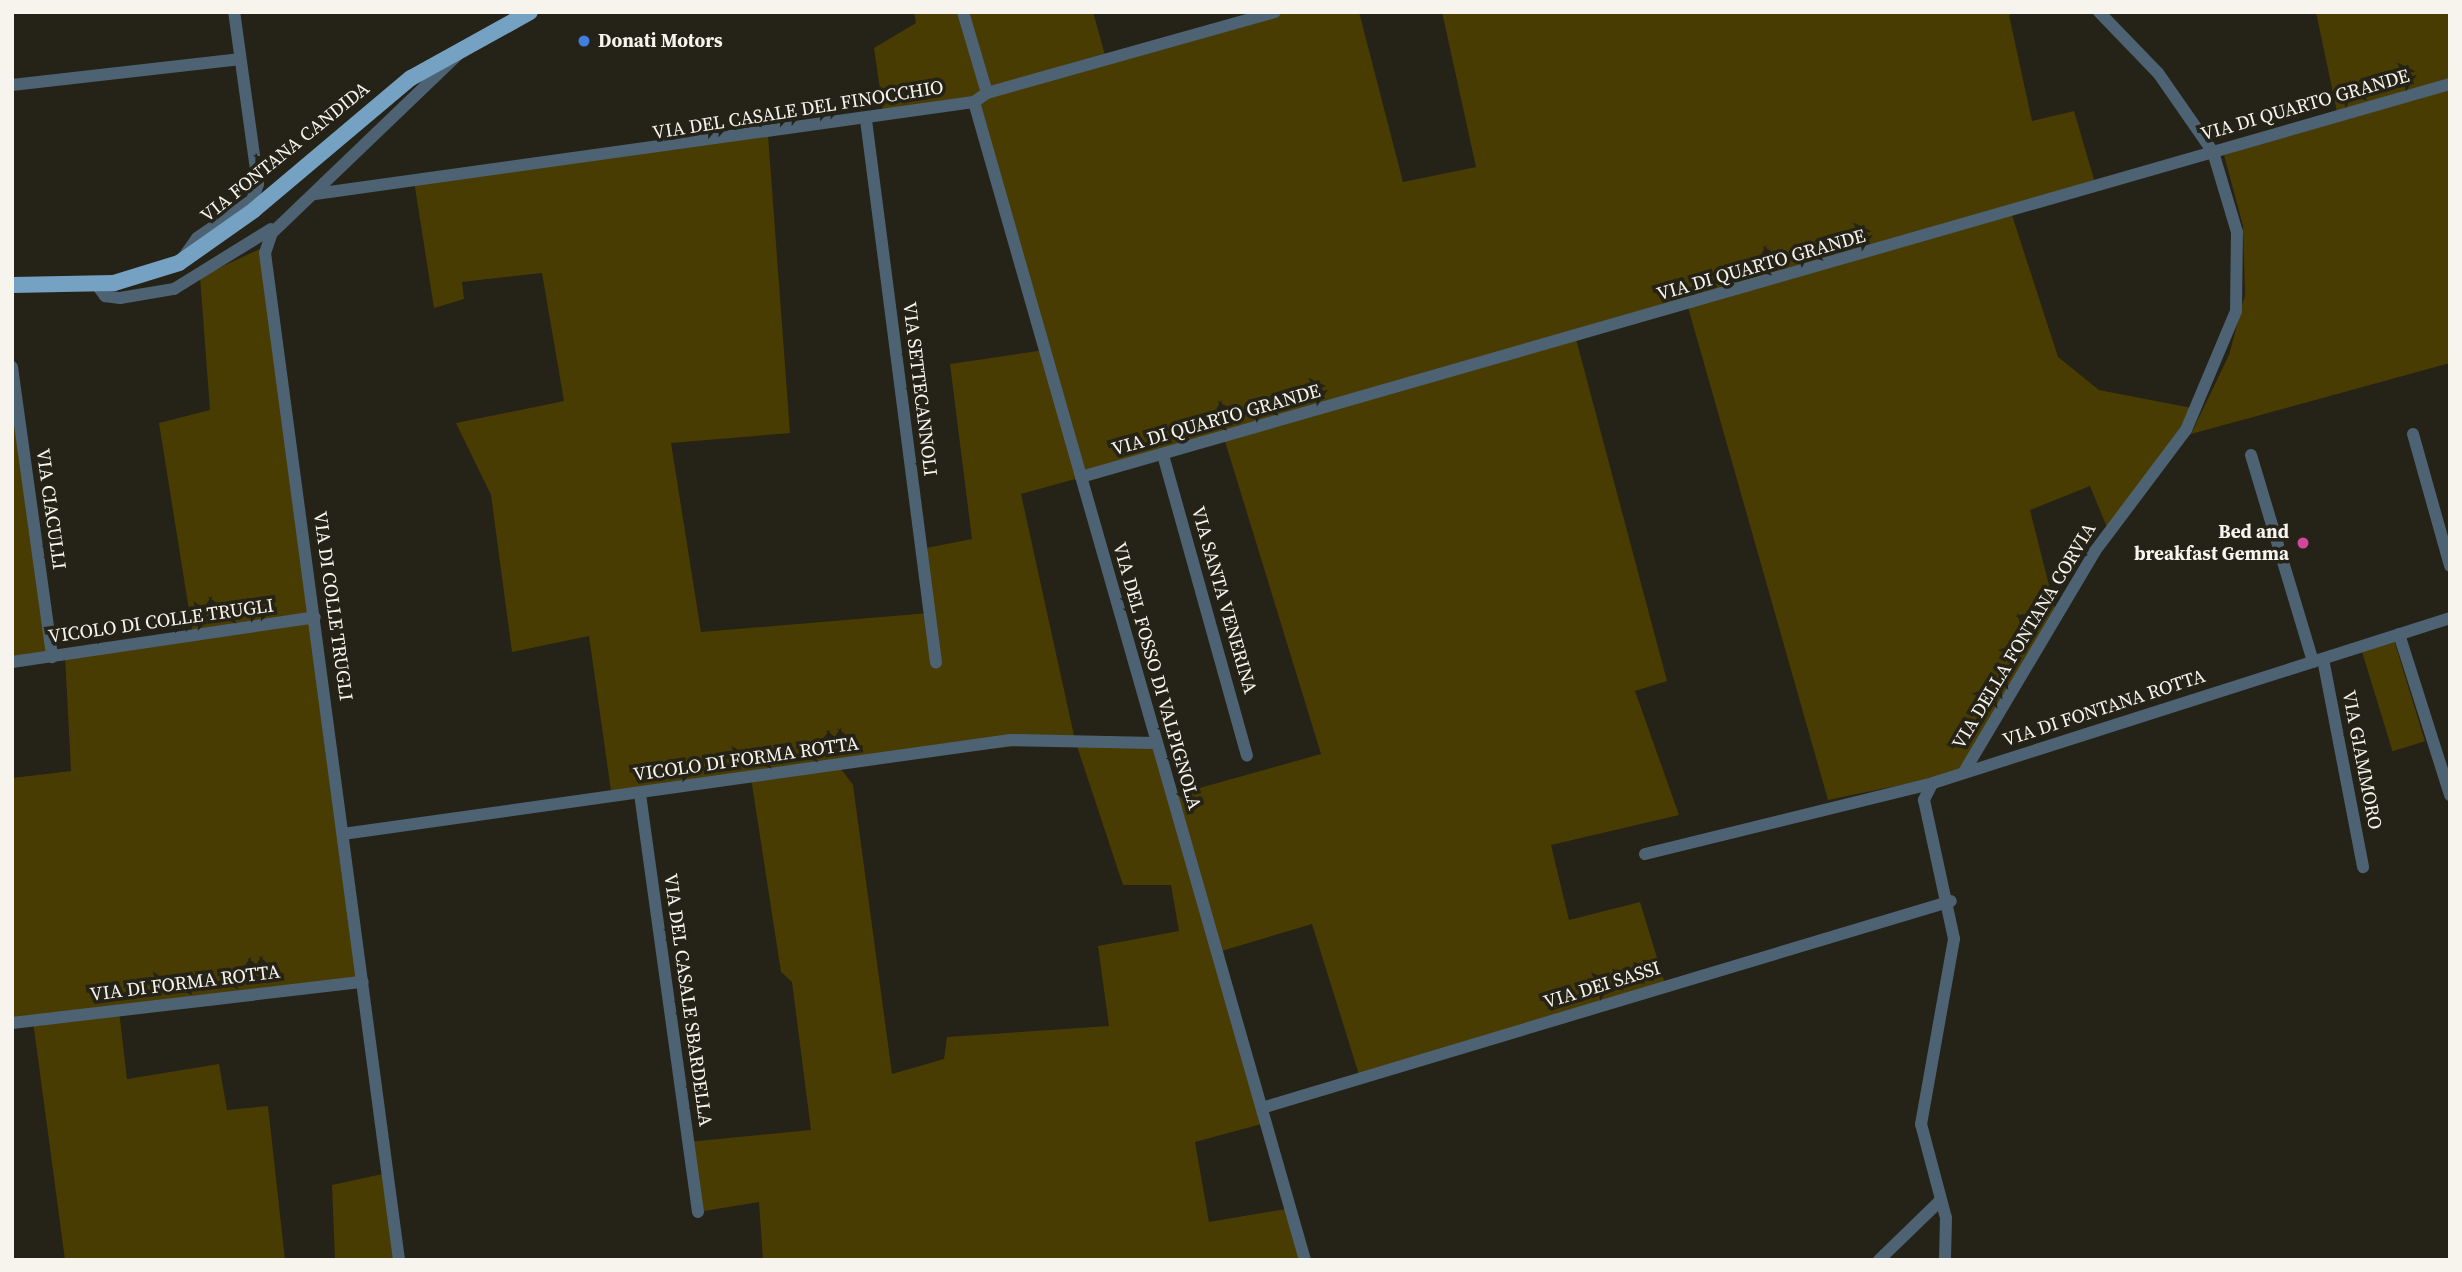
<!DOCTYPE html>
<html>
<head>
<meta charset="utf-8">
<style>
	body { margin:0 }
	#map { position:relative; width:2462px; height:1272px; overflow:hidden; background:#252217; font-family:"Source Serif 4",serif }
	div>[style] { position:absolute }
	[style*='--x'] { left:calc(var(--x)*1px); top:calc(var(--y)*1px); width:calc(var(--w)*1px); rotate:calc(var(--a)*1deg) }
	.green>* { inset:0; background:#493c02; transform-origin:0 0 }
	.minor>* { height:12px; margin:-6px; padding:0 6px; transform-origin:6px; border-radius:6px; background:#4d6272 }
	.major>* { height:16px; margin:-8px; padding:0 8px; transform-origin:8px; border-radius:8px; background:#75a2c3 }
	.dots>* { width:19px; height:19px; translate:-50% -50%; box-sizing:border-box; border:4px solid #252217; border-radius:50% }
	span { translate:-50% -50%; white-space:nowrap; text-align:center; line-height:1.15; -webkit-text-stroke:7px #252217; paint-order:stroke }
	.poi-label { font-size:19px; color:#f6f4ed; font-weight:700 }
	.left { translate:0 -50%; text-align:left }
	.right { translate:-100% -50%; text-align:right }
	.street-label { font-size:19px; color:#f6f4ed }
	.frame { position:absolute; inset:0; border:14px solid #f6f4ed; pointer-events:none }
</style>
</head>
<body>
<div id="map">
	<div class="green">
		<div style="clip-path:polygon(evenodd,914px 12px,1093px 12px,1105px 55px,1275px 12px,1359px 12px,1403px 182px,1476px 167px,1442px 12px,2017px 12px,2009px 15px,2032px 121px,2074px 111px,2096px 186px,2011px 212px,2058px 357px,2099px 390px,2197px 409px,2109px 532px,2090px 486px,2030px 510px,2057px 617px,1964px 772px,1828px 800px,1688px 307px,1576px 339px,1667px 681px,1635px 691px,1679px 815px,1551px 845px,1569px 920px,1640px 902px,1666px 987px,1360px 1078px,1312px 924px,1218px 952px,1269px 1122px,1195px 1142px,1209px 1222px,1292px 1208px,1305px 1260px,763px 1260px,759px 1202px,698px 1212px,688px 1142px,811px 1130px,792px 982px,781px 972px,751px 778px,612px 798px,589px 636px,512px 652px,491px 495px,456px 423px,564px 401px,542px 273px,462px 282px,464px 299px,434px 308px,414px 181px,768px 135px,790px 433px,671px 443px,701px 632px,929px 613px,921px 549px,972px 539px,950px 364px,1045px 350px,974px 103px,884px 117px,874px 48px,916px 23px,914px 12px,1224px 438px,1321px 754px,1171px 796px,1155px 743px,1075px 740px,1021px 494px,1224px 438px,914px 12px,1075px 740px,1123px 885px,1171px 885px,1179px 931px,1098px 946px,1109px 1026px,947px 1037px,944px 1059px,892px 1074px,853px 785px,838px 765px,1075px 740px)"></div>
		<div style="clip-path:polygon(2316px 12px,2450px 12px,2450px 78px,2337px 112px)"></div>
		<div style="clip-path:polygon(2450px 89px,2450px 363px,2191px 434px,2229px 355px,2245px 295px,2243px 226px,2224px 155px)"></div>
		<div style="clip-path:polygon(266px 246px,363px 982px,119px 1011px,127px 1079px,219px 1064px,227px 1110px,268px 1106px,285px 1260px,65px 1260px,33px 1021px,12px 1023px,12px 778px,71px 771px,65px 655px,193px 635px,159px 423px,210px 410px,200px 277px)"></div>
		<div style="clip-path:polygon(12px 410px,52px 657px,12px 662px)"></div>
		<div style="left:2394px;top:640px;width:106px;height:34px;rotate:73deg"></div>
		<div style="clip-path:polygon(387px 1173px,399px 1260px,335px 1260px,332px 1185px)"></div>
	</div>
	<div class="minor">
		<div style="--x:963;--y:12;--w:84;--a:73.5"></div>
		<div style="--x:12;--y:85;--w:228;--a:-6.5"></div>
		<div style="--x:974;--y:102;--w:1204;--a:74.05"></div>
		<div style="--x:866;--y:120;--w:547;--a:82.65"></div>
		<div style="--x:315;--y:194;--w:665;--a:-7.95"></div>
		<div style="--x:974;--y:102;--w:16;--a:-35"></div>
		<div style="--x:987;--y:93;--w:299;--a:-15.7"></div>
		<div style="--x:183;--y:258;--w:24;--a:-55"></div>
		<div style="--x:197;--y:238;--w:67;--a:-34.6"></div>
		<div style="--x:252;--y:200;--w:17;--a:-69"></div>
		<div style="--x:258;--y:184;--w:174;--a:-97.9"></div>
		<div style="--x:97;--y:285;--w:14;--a:54"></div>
		<div style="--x:105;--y:296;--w:15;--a:8"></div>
		<div style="--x:120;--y:298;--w:55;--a:-9.5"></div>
		<div style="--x:174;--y:289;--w:114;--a:-31.7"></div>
		<div style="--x:12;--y:367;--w:293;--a:82.1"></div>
		<div style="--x:2413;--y:434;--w:137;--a:74.3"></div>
		<div style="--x:1163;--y:455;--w:312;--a:74.4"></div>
		<div style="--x:2251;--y:455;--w:216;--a:73.3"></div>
		<div style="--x:1081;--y:477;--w:1424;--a:-16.02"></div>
		<div style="--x:2399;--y:634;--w:169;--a:72.4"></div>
		<div style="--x:2323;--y:659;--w:212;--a:79.1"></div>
		<div style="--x:12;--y:662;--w:306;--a:-8.4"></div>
		<div style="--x:1964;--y:772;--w:257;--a:-59.3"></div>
		<div style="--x:2095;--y:551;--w:151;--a:-53.1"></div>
		<div style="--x:2186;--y:430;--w:129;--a:-67.2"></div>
		<div style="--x:2236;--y:311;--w:79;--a:-89.3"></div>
		<div style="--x:2237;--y:232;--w:84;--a:-106.7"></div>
		<div style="--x:2213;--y:152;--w:96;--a:-124.8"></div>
		<div style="--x:2158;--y:73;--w:85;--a:-134"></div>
		<div style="--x:1932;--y:784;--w:18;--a:117"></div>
		<div style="--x:1924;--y:800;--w:142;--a:77.8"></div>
		<div style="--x:1954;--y:939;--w:188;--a:100.1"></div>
		<div style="--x:1921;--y:1124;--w:97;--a:75.1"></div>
		<div style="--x:1946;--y:1218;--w:42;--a:91.4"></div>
		<div style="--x:640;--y:794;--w:422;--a:82.1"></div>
		<div style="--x:343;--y:834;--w:674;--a:-8.02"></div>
		<div style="--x:1010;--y:740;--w:145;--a:1.2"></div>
		<div style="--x:1645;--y:854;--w:297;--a:-13.8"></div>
		<div style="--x:1933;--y:783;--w:543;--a:-17.7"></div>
		<div style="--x:12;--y:1023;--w:353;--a:-6.7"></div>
		<div style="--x:1265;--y:1107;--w:716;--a:-16.71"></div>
		<div style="--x:399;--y:1260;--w:1016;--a:-97.58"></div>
		<div style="--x:265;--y:253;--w:21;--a:-71"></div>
		<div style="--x:272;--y:233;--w:260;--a:-43.8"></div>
		<div style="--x:1879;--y:1260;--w:86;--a:-44.1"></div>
	</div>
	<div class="major">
		<div style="--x:12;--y:285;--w:102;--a:-1.1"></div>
		<div style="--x:114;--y:283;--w:68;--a:-17.1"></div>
		<div style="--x:179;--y:263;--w:92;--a:-35.2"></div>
		<div style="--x:254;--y:210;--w:205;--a:-40.1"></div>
		<div style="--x:411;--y:78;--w:136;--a:-29"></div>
	</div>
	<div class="dots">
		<div style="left:584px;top:41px;background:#3f7fe0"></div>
		<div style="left:2303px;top:543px;background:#d1479c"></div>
	</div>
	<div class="poi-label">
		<span class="left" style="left:598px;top:41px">Donati Motors</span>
		<span class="right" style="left:2289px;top:543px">Bed and<br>breakfast Gemma</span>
	</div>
	<div class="street-label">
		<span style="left:2305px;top:105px;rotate:-16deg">VIA DI QUARTO GRANDE</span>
		<span style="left:798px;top:110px;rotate:-9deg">VIA DEL CASALE DEL FINOCCHIO</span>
		<span style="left:285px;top:152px;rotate:-39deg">VIA FONTANA CANDIDA</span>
		<span style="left:1761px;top:265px;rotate:-16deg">VIA DI QUARTO GRANDE</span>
		<span style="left:920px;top:389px;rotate:83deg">VIA SETTECANNOLI</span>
		<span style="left:1216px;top:420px;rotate:-16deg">VIA DI QUARTO GRANDE</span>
		<span style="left:51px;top:509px;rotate:82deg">VIA CIACULLI</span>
		<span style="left:1224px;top:600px;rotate:74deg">VIA SANTA VENERINA</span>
		<span style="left:333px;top:606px;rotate:82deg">VIA DI COLLE TRUGLI</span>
		<span style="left:161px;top:621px;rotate:-8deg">VICOLO DI COLLE TRUGLI</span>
		<span style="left:2024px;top:636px;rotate:-59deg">VIA DELLA FONTANA CORVIA</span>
		<span style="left:1157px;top:676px;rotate:74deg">VIA DEL FOSSO DI VALPIGNOLA</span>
		<span style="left:2104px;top:708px;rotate:-18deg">VIA DI FONTANA ROTTA</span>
		<span style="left:746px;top:759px;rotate:-8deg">VICOLO DI FORMA ROTTA</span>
		<span style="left:2362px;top:760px;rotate:79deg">VIA GIAMMORO</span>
		<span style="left:185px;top:983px;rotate:-7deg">VIA DI FORMA ROTTA</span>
		<span style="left:1602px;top:985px;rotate:-17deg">VIA DEI SASSI</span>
		<span style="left:688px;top:1000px;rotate:82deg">VIA DEL CASALE SBARDELLA</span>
	</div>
	<div class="frame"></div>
</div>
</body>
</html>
